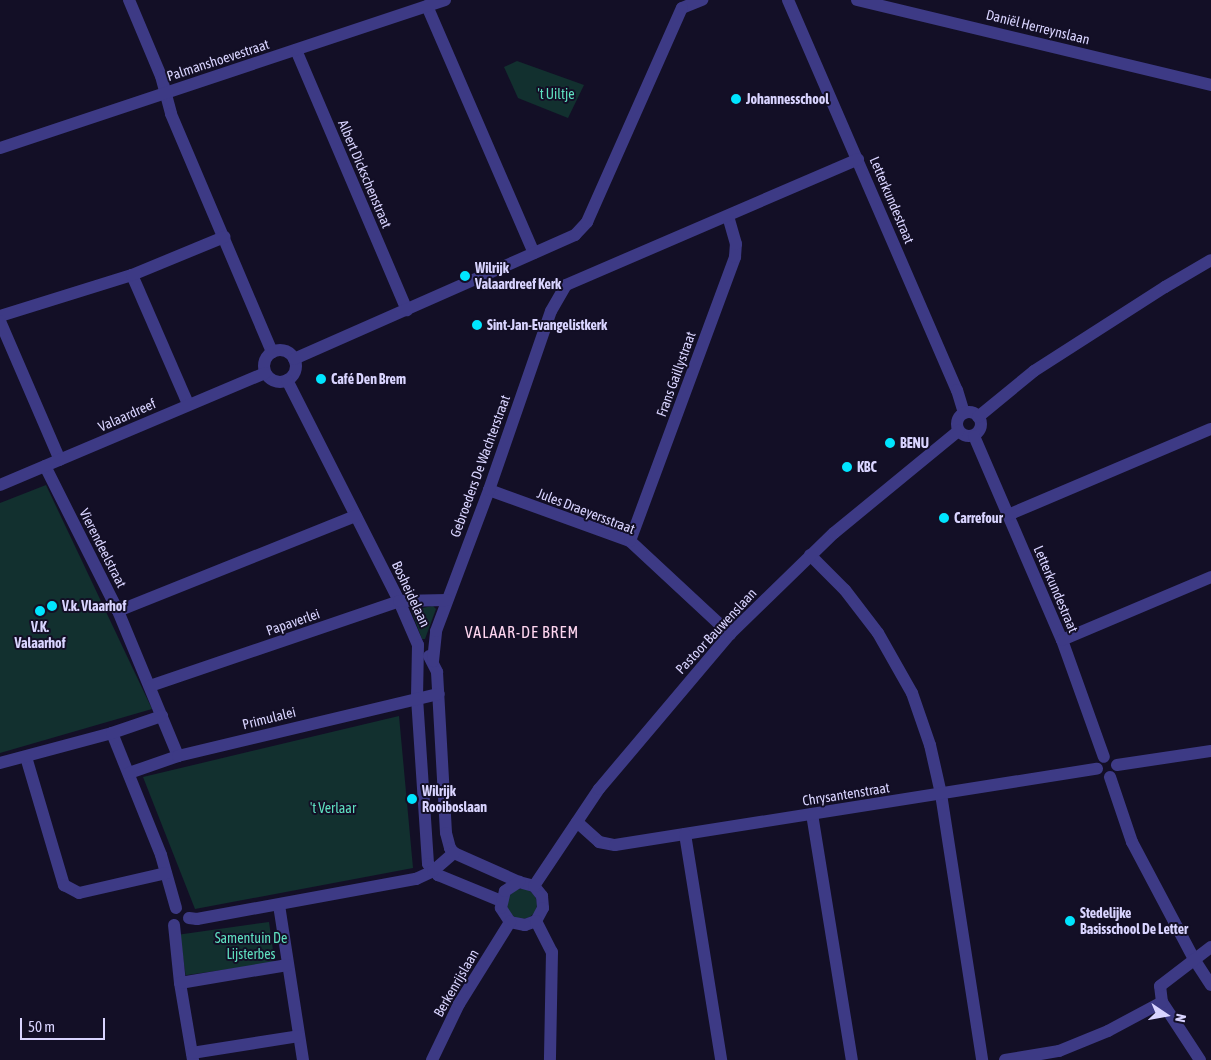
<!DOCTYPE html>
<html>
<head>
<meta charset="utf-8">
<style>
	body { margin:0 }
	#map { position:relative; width:1211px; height:1060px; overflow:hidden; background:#130f26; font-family:"Asap Condensed",sans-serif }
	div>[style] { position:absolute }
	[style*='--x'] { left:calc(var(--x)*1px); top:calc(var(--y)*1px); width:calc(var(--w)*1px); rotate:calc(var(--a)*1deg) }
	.green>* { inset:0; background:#12302f; transform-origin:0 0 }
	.round { border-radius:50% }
	.minor>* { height:12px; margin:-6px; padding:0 6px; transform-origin:6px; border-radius:6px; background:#3d3a85 }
	.minor>.ring { margin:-6px; padding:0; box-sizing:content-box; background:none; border:12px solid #3d3a85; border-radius:50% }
	.dots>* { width:14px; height:14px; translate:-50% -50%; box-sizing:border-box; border:2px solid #130f26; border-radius:50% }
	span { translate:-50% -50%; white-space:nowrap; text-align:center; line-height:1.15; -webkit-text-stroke:4px #130f26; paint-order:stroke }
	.street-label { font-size:14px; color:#d9d4ff }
	.park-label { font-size:14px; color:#5fe0c0 }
	.poi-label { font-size:14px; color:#d9d4ff; font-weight:700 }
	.left { translate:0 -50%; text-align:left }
	.quarter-label { font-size:16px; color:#ffd6f0; letter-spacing:1px }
	.north { position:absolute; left:1141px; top:990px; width:50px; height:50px; -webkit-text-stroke:4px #130f26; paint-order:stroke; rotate:102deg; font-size:14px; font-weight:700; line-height:20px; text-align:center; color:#d9d4ff }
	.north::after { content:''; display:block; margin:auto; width:18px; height:22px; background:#d9d4ff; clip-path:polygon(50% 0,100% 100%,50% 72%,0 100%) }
	.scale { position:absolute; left:20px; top:1018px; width:85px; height:22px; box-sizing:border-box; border:2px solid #d9d4ff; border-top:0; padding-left:6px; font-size:15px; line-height:18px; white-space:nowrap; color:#d9d4ff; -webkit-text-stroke:4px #130f26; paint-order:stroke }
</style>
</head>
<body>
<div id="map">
	<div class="green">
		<div style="clip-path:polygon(517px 61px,584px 85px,568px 118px,518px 98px,504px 67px)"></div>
		<div style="clip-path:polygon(46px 485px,152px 709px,0 753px,0 503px)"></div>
		<div style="clip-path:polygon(433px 606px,436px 609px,425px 639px,422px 639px,411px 610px)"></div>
		<div style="clip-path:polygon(399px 716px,413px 868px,195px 909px,143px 777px)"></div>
		<div class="round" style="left:507px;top:889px;width:30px;height:30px"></div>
		<div style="left:269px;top:922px;width:41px;height:90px;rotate:82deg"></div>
	</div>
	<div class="minor">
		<div style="--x:129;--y:0;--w:82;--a:67.2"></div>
		<div style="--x:161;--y:76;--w:39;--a:75"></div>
		<div style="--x:171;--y:114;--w:259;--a:67"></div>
		<div style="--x:788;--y:0;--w:425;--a:66.6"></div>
		<div style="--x:957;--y:390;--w:24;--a:73"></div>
		<div style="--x:857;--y:0;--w:364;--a:13.5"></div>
		<div style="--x:427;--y:6;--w:269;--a:66.6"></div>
		<div style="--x:682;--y:8;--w:22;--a:-22"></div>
		<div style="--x:296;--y:50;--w:283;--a:66.9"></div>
		<div style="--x:0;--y:148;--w:469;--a:-18.4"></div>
		<div style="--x:132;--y:275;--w:141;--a:66.5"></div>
		<div style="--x:0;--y:316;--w:138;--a:-17.3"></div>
		<div style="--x:132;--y:275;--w:100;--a:-22.4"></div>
		<div style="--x:0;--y:321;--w:151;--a:66.7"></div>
		<div class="ring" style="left:264px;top:350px;width:20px;height:20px"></div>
		<div style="--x:294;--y:359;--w:307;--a:-23.8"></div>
		<div style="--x:575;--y:235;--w:18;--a:-47"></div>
		<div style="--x:587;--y:222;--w:234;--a:-66.1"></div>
		<div style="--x:287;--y:380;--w:248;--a:63.1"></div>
		<div style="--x:399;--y:601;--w:48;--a:66.6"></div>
		<div style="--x:418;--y:645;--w:53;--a:91.1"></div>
		<div style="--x:417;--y:698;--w:166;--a:86.2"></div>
		<div style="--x:428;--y:864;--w:15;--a:48"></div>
		<div style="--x:438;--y:875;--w:68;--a:22.4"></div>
		<div class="ring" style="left:957px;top:412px;width:12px;height:12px"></div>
		<div style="--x:978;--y:417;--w:72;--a:-39.4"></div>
		<div style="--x:1034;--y:371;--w:156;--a:-32.7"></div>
		<div style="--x:1165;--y:287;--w:53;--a:-30.4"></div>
		<div style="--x:974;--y:436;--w:222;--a:66.7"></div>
		<div style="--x:1062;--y:640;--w:124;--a:70.3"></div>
		<div style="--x:45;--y:466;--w:162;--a:63.3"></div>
		<div style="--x:118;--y:611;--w:157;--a:67.5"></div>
		<div style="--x:0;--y:485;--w:288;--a:-22.9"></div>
		<div style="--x:489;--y:490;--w:150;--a:19.9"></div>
		<div style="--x:630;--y:541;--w:137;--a:42.9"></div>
		<div style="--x:1008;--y:515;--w:220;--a:-23"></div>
		<div style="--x:630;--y:541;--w:303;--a:-69.7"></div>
		<div style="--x:735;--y:257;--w:13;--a:-86"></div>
		<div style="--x:736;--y:244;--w:29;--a:-106"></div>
		<div style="--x:810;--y:555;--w:49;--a:45"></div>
		<div style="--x:845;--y:590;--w:54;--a:52.5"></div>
		<div style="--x:878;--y:633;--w:69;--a:60.5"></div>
		<div style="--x:912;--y:693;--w:55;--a:70.9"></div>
		<div style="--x:930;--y:745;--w:50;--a:77.3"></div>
		<div style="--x:941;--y:794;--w:269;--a:81.2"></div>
		<div style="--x:118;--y:611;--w:256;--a:-21.8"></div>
		<div style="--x:1062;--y:640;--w:162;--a:-22.9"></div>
		<div style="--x:429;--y:656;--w:18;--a:63"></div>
		<div style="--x:437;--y:672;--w:161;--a:86.8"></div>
		<div style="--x:446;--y:833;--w:16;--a:75"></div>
		<div style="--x:450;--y:848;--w:6;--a:51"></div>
		<div style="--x:454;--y:853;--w:71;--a:24"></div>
		<div style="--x:519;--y:882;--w:16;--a:15"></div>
		<div style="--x:534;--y:886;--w:13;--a:51"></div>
		<div style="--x:542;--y:896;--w:12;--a:85"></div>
		<div style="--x:543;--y:908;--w:15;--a:118"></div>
		<div style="--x:536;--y:921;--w:12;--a:160"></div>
		<div style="--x:525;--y:925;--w:15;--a:-169"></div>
		<div style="--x:510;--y:922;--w:17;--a:-123"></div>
		<div style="--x:501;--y:908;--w:17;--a:-77"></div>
		<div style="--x:505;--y:891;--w:17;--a:-33"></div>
		<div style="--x:433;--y:661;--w:30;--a:-84"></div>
		<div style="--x:436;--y:631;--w:151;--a:-69.4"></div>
		<div style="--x:489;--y:490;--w:189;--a:-70.9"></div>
		<div style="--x:551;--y:311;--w:30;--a:-60"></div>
		<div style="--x:566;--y:285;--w:318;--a:-23.3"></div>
		<div style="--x:150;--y:686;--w:263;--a:-18.8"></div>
		<div style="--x:399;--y:601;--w:48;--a:-1.2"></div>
		<div style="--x:112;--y:733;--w:131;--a:68.1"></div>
		<div style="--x:161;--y:855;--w:55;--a:74.2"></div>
		<div style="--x:26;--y:757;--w:134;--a:73.5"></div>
		<div style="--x:64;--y:885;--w:17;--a:28"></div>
		<div style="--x:79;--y:893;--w:89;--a:-12.9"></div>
		<div style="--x:0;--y:763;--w:116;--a:-15"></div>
		<div style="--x:112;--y:733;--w:53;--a:-18.8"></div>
		<div style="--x:1117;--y:765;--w:95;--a:-8.5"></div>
		<div style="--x:129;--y:773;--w:52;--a:-19.1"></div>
		<div style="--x:178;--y:756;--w:268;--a:-13.4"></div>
		<div style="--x:1110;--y:777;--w:69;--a:71.3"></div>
		<div style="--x:1132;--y:842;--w:132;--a:62.1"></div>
		<div style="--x:1194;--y:959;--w:31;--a:57"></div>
		<div style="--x:812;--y:814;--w:249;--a:80.8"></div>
		<div style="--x:577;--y:822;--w:30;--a:42"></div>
		<div style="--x:599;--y:842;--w:16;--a:11"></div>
		<div style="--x:615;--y:845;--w:488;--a:-9"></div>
		<div style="--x:685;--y:834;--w:229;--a:80.9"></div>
		<div style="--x:534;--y:886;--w:117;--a:-56.2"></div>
		<div style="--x:599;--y:789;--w:203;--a:-49.8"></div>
		<div style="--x:730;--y:634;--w:145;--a:-44.2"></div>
		<div style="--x:834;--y:533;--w:161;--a:-39.4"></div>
		<div style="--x:279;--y:905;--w:157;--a:81.2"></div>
		<div style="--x:189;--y:918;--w:8;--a:7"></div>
		<div style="--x:197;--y:919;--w:223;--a:-10.4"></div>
		<div style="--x:416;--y:879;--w:19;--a:-25"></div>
		<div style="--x:433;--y:871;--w:28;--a:-41"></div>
		<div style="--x:536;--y:921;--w:35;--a:63"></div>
		<div style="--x:552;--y:952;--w:108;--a:91.1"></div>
		<div style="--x:174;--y:925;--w:58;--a:84.1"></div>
		<div style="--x:180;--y:983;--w:78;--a:80.4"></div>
		<div style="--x:180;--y:983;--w:109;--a:-9.5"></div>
		<div style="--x:192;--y:1053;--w:108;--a:-9"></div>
		<div style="--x:432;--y:1060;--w:62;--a:-64.3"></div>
		<div style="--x:459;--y:1004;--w:97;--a:-58.1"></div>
		<div style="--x:1005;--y:1060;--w:55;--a:-9.5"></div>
		<div style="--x:1059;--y:1051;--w:53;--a:-22.2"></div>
		<div style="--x:1108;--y:1031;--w:61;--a:-28.2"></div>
		<div style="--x:1200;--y:1060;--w:69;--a:-123.2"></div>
		<div style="--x:1162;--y:1002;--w:16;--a:-97"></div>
		<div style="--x:1160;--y:986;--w:64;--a:-37.4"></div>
	</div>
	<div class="dots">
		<div style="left:736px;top:99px;background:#00e5ff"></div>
		<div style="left:465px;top:276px;background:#00e5ff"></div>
		<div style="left:477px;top:325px;background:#00e5ff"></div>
		<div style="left:321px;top:379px;background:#00e5ff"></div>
		<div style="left:890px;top:443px;background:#00e5ff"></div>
		<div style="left:847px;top:467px;background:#00e5ff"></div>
		<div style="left:944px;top:518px;background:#00e5ff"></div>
		<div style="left:52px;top:606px;background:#00e5ff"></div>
		<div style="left:40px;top:611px;background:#00e5ff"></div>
		<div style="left:412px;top:799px;background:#00e5ff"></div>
		<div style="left:1070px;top:921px;background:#00e5ff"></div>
	</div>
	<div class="street-label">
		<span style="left:1038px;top:27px;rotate:14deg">Daniël Herreynslaan</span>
		<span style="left:218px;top:60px;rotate:-18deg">Palmanshoevestraat</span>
		<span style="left:365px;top:174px;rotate:67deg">Albert Dickschenstraat</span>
		<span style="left:892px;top:200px;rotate:67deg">Letterkundestraat</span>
		<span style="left:676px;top:374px;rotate:-70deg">Frans Gaillystraat</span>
		<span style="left:127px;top:415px;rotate:-24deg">Valaardreef</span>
		<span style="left:480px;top:466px;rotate:-70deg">Gebroeders De Wachterstraat</span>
		<span style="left:586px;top:511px;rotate:21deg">Jules Draeyersstraat</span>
		<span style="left:103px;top:548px;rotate:63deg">Vierendeelstraat</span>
		<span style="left:1056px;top:589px;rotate:67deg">Letterkundestraat</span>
		<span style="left:411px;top:594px;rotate:65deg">Bosheidelaan</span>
		<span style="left:293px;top:622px;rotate:-19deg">Papaverlei</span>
		<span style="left:716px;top:631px;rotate:-47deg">Pastoor Bauwenslaan</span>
		<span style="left:269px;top:718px;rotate:-14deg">Primulalei</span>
		<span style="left:846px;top:794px;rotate:-9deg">Chrysantenstraat</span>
		<span style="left:456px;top:983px;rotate:-60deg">Berkenrijslaan</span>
	</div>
	<div class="park-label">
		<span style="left:556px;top:94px">'t Uiltje</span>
		<span style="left:333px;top:808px">'t Verlaar</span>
		<span style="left:251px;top:946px">Samentuin De<br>Lijsterbes</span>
	</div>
	<div class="poi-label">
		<span class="left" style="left:746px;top:99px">Johannesschool</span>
		<span class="left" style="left:475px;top:276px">Wilrijk<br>Valaardreef Kerk</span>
		<span class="left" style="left:487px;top:325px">Sint-Jan-Evangelistkerk</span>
		<span class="left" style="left:331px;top:379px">Café Den Brem</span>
		<span class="left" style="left:900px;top:443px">BENU</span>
		<span class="left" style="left:857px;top:467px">KBC</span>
		<span class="left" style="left:954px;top:518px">Carrefour</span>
		<span class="left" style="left:62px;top:606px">V.k. Vlaarhof</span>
		<span style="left:40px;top:635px">V.K.<br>Valaarhof</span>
		<span class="left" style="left:422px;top:799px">Wilrijk<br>Rooiboslaan</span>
		<span class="left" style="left:1080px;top:921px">Stedelijke<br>Basisschool De Letter</span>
	</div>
	<div class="quarter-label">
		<span style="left:522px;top:632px">VALAAR-DE BREM</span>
	</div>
	<div class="north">N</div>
	<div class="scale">50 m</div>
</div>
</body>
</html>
